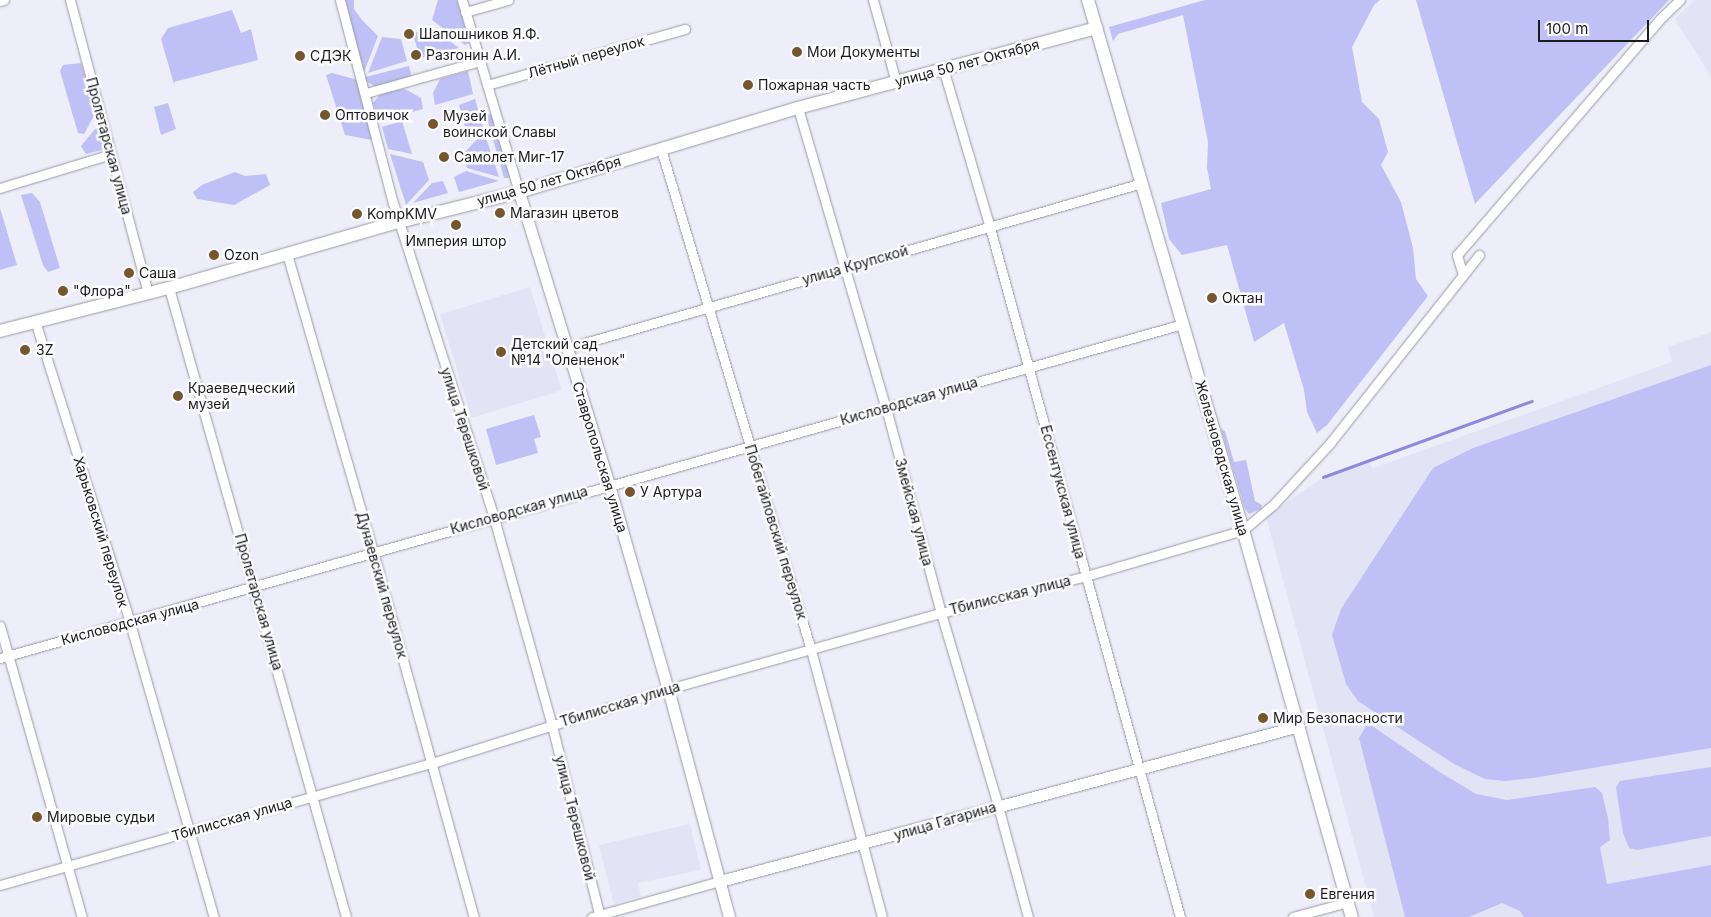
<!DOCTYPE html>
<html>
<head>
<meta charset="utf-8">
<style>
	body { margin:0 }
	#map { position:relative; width:1711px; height:917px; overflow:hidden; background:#edeef9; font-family:Inter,sans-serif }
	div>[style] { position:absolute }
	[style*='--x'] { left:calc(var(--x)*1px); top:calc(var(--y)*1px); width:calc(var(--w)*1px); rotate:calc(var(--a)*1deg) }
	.built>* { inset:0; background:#e2e3f5; transform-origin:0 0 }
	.green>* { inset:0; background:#bfc0f5 }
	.stream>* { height:2.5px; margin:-1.25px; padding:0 1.25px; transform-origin:1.25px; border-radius:1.25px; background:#8c8adf }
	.roads { filter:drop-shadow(0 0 1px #999aa4) drop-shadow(0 0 1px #999aa4) }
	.minor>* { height:9px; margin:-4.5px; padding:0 4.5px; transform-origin:4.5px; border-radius:4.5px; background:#fff }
	.tertiary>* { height:11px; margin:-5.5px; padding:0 5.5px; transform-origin:5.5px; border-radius:5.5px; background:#fff }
	.secondary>* { height:12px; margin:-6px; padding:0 6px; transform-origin:6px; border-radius:6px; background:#fff }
	.dots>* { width:14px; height:14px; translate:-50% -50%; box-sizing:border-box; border:2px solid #fcfcfe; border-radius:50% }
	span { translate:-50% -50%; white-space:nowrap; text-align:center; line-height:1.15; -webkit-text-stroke:5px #fcfcfe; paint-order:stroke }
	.poi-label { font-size:14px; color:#1c1c20 }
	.left { translate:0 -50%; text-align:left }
	.street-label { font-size:14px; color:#1c1c20 }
	.scale { position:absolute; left:1538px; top:20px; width:111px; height:22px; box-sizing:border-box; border:2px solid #1c1c20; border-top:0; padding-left:6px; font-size:15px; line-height:18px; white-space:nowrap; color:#1c1c20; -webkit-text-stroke:4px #fcfcfe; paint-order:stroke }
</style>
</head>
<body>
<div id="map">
	<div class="built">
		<div style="clip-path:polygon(1694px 0,1711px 0,1711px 77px,1675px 19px)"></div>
		<div style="left:530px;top:287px;width:108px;height:94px;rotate:73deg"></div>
		<div style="clip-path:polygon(1711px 332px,1711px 917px,1374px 917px,1266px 517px,1319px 480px,1369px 462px,1373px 468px,1672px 362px,1668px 347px)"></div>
		<div style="clip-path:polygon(690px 824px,701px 870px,638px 883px,641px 896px,614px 904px,599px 845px)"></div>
	</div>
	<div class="green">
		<div style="clip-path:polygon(344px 0,354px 0,354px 9px,362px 20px,378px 36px,364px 72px)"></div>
		<div style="clip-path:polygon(438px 0,457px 0,470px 43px,465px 45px,432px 20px)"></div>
		<div style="clip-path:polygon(1205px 0,1380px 0,1374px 5px,1352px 47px,1362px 102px,1379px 119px,1388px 152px,1381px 165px,1401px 202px,1413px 248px,1416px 279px,1428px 296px,1327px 425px,1317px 433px,1307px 412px,1304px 390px,1284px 323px,1254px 342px,1227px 245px,1182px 255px,1169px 239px,1161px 203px,1211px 189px,1207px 168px,1208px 142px,1183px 15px,1118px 34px,1113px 41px,1109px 27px)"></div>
		<div style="clip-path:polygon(1416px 0,1669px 0,1475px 204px)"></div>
		<div style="clip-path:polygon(232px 10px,241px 33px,251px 29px,258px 60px,174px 82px,175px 88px,161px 39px,168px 28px)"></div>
		<div style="clip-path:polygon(429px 25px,459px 48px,420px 58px,413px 34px)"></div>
		<div style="clip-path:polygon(382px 37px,401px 39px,407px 61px,368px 73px)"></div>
		<div style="clip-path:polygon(81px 63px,96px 112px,84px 134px,78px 133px,60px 71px,63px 65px)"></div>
		<div style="clip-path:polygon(409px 66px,412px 78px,378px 88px,367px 82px,365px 77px)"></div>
		<div style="clip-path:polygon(468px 71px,473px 94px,435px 105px,433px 93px,440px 79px)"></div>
		<div style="clip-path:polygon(332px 73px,358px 80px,372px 140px,345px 135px,326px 75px)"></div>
		<div style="clip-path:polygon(405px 89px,421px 98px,423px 109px,380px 121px,373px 103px,381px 93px)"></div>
		<div style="clip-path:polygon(475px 99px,483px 127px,469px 141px,459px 105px)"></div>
		<div style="clip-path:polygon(168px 103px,176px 129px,161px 135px,154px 107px)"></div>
		<div style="clip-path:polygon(491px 114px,510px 178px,504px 178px,486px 115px)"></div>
		<div style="clip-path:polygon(402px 121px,412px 154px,388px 149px,382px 127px)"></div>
		<div style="clip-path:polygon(100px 128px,106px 149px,86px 154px,81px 146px,95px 129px)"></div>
		<div style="clip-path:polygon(484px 132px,499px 177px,467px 168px,463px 154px)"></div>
		<div style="clip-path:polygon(390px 154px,423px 162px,429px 180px,406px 205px)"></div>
		<div style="clip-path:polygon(466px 171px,499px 181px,459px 192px,454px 177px)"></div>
		<div style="clip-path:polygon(235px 172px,245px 176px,266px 174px,270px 185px,234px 205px,197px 199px,193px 192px,202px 185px)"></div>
		<div style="clip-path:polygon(443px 181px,448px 193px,413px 203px,432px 183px)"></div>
		<div style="clip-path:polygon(32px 193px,40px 202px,60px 268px,48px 272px,43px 265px,21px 195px)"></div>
		<div style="clip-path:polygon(0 208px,17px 265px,0 270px)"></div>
		<div style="clip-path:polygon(1711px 365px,1711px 748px,1533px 778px,1505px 781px,1485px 779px,1454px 764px,1358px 701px,1346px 684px,1332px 635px,1341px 609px,1433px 468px,1473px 448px)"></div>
		<div style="clip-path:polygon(534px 415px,541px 437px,534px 439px,538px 453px,496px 465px,486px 429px)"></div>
		<div style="clip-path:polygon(1221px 429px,1225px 431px,1234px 462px,1246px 460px,1255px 501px,1262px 505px,1261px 509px,1249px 514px,1245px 509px)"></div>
		<div style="clip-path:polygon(1366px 726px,1372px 726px,1438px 771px,1476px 794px,1507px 800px,1595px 787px,1602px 793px,1608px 818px,1610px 840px,1600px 847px,1607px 884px,1711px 865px,1711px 917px,1524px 917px,1520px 911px,1502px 903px,1469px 917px,1405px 917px,1359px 738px)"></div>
		<div style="clip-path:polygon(1711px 767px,1711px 836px,1637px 850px,1629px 848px,1623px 833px,1616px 787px,1620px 781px)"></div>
	</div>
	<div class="stream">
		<div style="--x:1323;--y:477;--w:222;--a:-20"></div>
	</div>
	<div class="roads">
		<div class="minor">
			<div style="--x:70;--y:0;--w:303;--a:75.1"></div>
			<div style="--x:340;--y:0;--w:210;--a:75.4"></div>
			<div style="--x:393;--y:203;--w:331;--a:72.2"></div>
			<div style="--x:494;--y:518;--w:216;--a:74.4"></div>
			<div style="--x:552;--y:726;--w:197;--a:75.9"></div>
			<div style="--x:462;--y:0;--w:200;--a:73.5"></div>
			<div style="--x:873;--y:0;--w:85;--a:74.3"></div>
			<div style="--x:0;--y:1;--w:4;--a:-14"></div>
			<div style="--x:465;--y:12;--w:45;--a:-15.6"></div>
			<div style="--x:943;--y:68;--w:167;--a:73.6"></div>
			<div style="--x:990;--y:228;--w:715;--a:74.58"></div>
			<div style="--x:487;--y:85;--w:206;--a:-15.8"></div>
			<div style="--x:366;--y:93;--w:118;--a:-15.7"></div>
			<div style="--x:798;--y:108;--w:313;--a:73.7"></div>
			<div style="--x:886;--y:408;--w:212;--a:75"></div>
			<div style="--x:941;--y:613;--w:201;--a:73.5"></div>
			<div style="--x:998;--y:806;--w:115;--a:74.9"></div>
			<div style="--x:661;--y:149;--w:523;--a:73.33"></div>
			<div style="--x:811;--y:650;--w:276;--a:75.1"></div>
			<div style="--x:0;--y:188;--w:116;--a:-17"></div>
			<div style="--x:287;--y:254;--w:309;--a:73.9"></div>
			<div style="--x:373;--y:551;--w:380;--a:74.6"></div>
			<div style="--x:1463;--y:275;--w:21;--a:-107"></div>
			<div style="--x:1457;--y:255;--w:310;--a:-49.3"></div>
			<div style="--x:1659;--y:20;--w:29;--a:-44"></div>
			<div style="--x:169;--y:288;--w:653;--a:74.28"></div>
			<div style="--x:35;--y:321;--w:317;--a:72.5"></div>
			<div style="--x:130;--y:623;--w:306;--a:74.1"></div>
			<div style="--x:567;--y:348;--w:598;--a:-16.01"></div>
			<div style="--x:0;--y:626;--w:302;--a:74.3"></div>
			<div style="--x:0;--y:658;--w:1229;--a:-15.77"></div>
			<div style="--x:0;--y:885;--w:449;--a:-15.8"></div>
			<div style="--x:432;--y:763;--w:247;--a:-17.4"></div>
			<div style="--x:668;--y:689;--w:283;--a:-15.6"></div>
			<div style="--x:941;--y:613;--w:150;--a:-14.3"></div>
			<div style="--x:1086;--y:576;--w:164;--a:-16.3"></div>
			<div style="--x:1243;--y:530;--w:40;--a:-40"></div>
			<div style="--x:1274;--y:504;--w:83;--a:-47.4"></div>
			<div style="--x:1330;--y:443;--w:240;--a:-51.6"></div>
			<div style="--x:592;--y:917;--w:133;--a:-15.7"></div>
			<div style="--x:1293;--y:917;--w:57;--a:-15.3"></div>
		</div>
		<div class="tertiary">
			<div style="--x:519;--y:192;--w:307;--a:72.9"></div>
			<div style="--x:609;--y:485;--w:212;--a:73.9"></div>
			<div style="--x:668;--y:689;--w:236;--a:75"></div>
			<div style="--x:720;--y:881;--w:599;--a:-14.99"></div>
		</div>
		<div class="secondary">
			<div style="--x:1088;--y:0;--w:552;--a:73.7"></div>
			<div style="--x:1243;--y:530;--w:402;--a:74.3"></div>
			<div style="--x:0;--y:331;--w:174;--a:-14.3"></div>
			<div style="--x:169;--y:288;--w:227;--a:-16.1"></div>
			<div style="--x:387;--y:225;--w:136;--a:-14"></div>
			<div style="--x:519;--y:192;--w:291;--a:-16.8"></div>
			<div style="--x:798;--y:108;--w:309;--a:-15"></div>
		</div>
	</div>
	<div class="dots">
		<div style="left:409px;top:34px;background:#76572d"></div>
		<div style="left:797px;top:52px;background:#76572d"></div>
		<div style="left:416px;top:55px;background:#76572d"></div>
		<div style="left:300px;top:56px;background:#76572d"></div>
		<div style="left:748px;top:85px;background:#76572d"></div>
		<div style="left:325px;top:115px;background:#76572d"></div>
		<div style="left:433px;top:124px;background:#76572d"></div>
		<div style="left:444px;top:157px;background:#76572d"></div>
		<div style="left:500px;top:213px;background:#76572d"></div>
		<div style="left:357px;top:214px;background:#76572d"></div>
		<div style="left:456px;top:225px;background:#76572d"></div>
		<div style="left:214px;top:255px;background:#76572d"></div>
		<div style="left:129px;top:273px;background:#76572d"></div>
		<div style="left:63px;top:291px;background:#76572d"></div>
		<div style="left:1212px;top:298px;background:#76572d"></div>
		<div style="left:25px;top:350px;background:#76572d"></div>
		<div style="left:501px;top:352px;background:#76572d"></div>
		<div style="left:178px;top:396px;background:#76572d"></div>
		<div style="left:630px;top:492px;background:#76572d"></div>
		<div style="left:1263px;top:718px;background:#76572d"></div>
		<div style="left:37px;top:817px;background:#76572d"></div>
		<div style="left:1310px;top:894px;background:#76572d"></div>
	</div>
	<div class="poi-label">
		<span class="left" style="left:419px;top:34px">Шапошников Я.Ф.</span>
		<span class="left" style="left:807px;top:52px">Мои Документы</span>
		<span class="left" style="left:426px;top:55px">Разгонин А.И.</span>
		<span class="left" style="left:310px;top:56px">СДЭК</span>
		<span class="left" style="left:758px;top:85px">Пожарная часть</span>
		<span class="left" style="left:335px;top:115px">Оптовичок</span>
		<span class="left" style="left:443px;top:124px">Музей<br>воинской Славы</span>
		<span class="left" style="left:454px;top:157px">Самолет Миг-17</span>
		<span class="left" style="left:510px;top:213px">Магазин цветов</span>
		<span class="left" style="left:367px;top:214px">KompKMV</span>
		<span style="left:456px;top:241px">Империя штор</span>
		<span class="left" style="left:224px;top:255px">Ozon</span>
		<span class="left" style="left:139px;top:273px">Саша</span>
		<span class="left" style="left:73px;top:291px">"Флора"</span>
		<span class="left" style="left:1222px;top:298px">Октан</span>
		<span class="left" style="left:511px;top:352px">Детский сад<br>№14 "Олененок"</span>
		<span class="left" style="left:36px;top:350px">3Z</span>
		<span class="left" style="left:188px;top:396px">Краеведческий<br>музей</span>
		<span class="left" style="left:640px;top:492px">У Артура</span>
		<span class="left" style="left:1273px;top:718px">Мир Безопасности</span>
		<span class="left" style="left:47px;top:817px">Мировые судьи</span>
		<span class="left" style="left:1320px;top:894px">Евгения</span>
	</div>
	<div class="street-label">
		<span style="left:586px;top:57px;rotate:-16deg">Лётный переулок</span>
		<span style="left:967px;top:63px;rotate:-15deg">улица 50 лет Октября</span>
		<span style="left:109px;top:146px;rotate:75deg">Пролетарская улица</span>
		<span style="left:549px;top:181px;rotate:-16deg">улица 50 лет Октября</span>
		<span style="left:855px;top:265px;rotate:-16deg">улица Крупской</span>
		<span style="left:909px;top:401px;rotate:-16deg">Кисловодская улица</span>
		<span style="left:465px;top:429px;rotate:72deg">улица Терешковой</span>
		<span style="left:600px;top:457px;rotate:73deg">Ставропольская улица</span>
		<span style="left:1222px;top:458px;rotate:74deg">Железноводская улица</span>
		<span style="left:1063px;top:492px;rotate:75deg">Ессентукская улица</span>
		<span style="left:519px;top:510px;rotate:-16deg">Кисловодская улица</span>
		<span style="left:914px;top:512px;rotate:75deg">Змейская улица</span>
		<span style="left:101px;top:532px;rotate:73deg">Харьковский переулок</span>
		<span style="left:776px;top:532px;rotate:73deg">Побегайловский переулок</span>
		<span style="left:382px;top:585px;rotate:74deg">Дунаевский переулок</span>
		<span style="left:1010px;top:595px;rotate:-14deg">Тбилисская улица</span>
		<span style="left:259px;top:602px;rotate:74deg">Пролетарская улица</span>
		<span style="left:130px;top:622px;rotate:-15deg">Кисловодская улица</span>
		<span style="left:620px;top:704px;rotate:-17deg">Тбилисская улица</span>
		<span style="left:575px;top:818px;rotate:76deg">улица Терешковой</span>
		<span style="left:232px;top:819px;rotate:-16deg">Тбилисская улица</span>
		<span style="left:945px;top:821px;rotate:-16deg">улица Гагарина</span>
	</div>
	<div class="scale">100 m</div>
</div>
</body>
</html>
